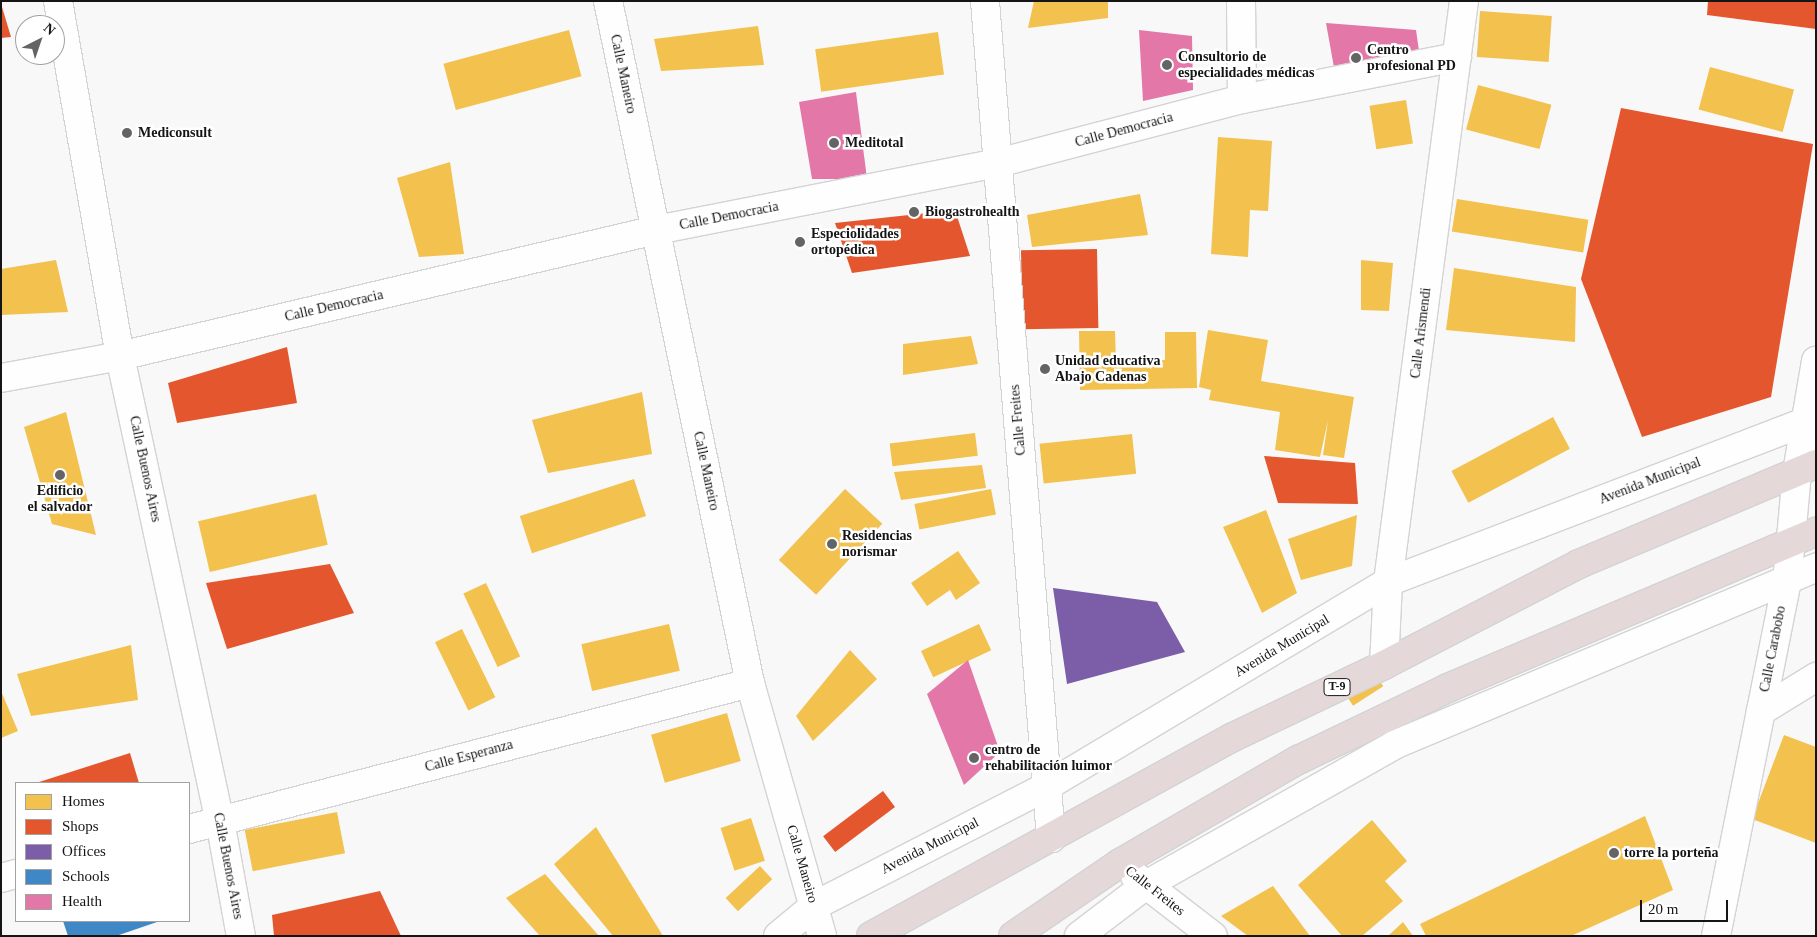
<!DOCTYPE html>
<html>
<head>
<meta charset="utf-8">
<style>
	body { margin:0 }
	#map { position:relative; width:1817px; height:937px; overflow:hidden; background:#f8f8f9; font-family:Georgia,serif }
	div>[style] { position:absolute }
	.homes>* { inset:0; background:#f2c14e; transform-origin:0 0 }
	.shops>* { inset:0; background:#e4572e; transform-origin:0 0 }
	.offices>* { inset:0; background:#7b5ea7 }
	.schools>* { inset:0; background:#3f88c5 }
	.health>* { inset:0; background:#e377a8 }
	.roads { filter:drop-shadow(1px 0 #d3d3d4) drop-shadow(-1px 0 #d3d3d4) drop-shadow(0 1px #d3d3d4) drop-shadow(0 -1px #d3d3d4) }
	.minor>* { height:28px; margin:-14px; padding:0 14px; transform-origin:14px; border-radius:14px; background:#fefefe }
	.highway>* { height:28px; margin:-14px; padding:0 14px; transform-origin:14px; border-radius:14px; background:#e5d8d9 }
	.dots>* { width:14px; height:14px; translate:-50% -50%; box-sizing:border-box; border:2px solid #fff; border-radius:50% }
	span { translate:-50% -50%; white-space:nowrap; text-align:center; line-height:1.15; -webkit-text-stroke:5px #fff; paint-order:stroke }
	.shield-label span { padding:1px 4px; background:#fff; border:1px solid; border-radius:4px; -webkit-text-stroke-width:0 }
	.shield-label { font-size:12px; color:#151516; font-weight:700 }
	.poi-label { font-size:14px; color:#151516; font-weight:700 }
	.left { translate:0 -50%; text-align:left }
	.street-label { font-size:14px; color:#151516 }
	.frame { position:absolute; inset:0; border:2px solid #151516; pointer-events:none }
	.legend { position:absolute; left:15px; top:782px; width:175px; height:140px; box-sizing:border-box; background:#fff; border:1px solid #a1a1a2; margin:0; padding:6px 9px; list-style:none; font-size:15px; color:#151516 }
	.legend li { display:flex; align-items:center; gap:10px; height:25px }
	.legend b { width:25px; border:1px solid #a1a1a2 }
	.north { position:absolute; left:15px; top:15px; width:50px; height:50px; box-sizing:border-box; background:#fff; border:1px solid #a1a1a2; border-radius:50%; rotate:41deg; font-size:14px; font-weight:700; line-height:20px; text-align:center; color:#151516 }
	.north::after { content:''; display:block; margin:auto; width:18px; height:22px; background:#646465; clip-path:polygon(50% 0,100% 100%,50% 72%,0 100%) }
	.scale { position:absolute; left:1640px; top:900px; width:88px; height:22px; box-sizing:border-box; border:2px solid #151516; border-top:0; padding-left:6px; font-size:15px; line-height:18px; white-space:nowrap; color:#151516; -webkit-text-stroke:4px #fff; paint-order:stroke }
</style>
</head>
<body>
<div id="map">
	<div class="homes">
		<div style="clip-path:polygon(1034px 1px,1108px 1px,1108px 18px,1028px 28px)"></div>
		<div style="left:1480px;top:11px;width:72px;height:46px;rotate:4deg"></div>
		<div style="clip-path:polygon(758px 26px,764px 65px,661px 71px,654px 39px)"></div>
		<div style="left:569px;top:30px;width:48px;height:130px;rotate:75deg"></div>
		<div style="left:938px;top:32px;width:43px;height:124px;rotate:82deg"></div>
		<div style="left:1710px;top:67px;width:87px;height:44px;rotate:15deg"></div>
		<div style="left:1478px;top:85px;width:76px;height:46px;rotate:15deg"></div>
		<div style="left:1406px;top:100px;width:44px;height:37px;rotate:81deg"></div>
		<div style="clip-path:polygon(1218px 137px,1272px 141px,1268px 211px,1250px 210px,1248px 257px,1211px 254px)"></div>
		<div style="clip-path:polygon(450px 162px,464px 254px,419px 257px,397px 178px)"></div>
		<div style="clip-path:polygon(1140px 194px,1148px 235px,1032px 247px,1027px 215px)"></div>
		<div style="left:1457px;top:199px;width:133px;height:33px;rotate:9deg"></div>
		<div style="clip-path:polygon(56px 260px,68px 312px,1px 315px,1px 269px)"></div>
		<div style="clip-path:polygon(1361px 260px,1393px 263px,1389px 311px,1361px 310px)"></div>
		<div style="clip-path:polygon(1454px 268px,1576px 287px,1575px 342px,1446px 330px)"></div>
		<div style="clip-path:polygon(1208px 330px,1268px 340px,1261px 381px,1354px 397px,1344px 458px,1323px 455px,1328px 420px,1320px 457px,1275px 450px,1280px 412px,1209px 400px,1211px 390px,1199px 387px)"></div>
		<div style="clip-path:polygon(1079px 331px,1115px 331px,1116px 361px,1165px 360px,1165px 332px,1196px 332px,1197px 388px,1080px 390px)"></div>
		<div style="clip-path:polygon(971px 336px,978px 364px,903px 375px,903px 344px)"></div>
		<div style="clip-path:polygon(642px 392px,652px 454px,548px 473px,532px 420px)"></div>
		<div style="clip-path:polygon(66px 412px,96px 535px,52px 524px,24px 427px)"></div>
		<div style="left:1553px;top:417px;width:36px;height:115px;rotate:62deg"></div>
		<div style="left:975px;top:433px;width:23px;height:86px;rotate:83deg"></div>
		<div style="left:1132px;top:434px;width:40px;height:93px;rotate:84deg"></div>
		<div style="clip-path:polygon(982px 465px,986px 488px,901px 500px,894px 472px)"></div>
		<div style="left:634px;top:479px;width:39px;height:120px;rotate:72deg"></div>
		<div style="left:845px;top:489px;width:51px;height:97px;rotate:43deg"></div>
		<div style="left:991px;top:489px;width:26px;height:78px;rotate:79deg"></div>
		<div style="left:316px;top:494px;width:52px;height:121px;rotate:77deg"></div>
		<div style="clip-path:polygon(1266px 510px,1297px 593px,1262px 613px,1223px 527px)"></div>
		<div style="clip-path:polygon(1357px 515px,1352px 566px,1301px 580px,1288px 539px)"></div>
		<div style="clip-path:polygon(958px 551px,980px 583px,956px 600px,950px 590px,927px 606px,911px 583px)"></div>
		<div style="left:486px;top:583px;width:81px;height:25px;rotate:65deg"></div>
		<div style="left:669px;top:624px;width:48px;height:90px;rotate:77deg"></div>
		<div style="left:979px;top:624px;width:29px;height:64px;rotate:65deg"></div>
		<div style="left:462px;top:629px;width:76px;height:30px;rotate:64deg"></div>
		<div style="clip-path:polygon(131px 645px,138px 700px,31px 716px,17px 674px)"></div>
		<div style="clip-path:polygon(850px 650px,877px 679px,813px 741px,796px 716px)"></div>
		<div style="left:1374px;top:672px;width:17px;height:36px;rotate:57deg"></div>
		<div style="clip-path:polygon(1px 691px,18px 731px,1px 738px)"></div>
		<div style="left:727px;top:713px;width:50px;height:79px;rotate:74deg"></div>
		<div style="clip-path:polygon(1784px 735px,1816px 747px,1816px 843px,1752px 819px)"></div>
		<div style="left:337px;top:812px;width:42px;height:94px;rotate:79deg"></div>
		<div style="clip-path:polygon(1645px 816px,1673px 890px,1571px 936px,1426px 936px,1420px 924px)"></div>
		<div style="left:751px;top:818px;width:45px;height:32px;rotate:72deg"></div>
		<div style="clip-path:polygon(1372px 820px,1407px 861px,1385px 881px,1403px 901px,1362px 936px,1342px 936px,1298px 885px)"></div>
		<div style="clip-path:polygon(596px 827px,663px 936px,613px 936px,554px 864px)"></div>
		<div style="left:760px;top:866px;width:18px;height:47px;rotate:47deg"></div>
		<div style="clip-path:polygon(545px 874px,599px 936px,540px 936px,506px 898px)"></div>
		<div style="clip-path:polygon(1273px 886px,1310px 936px,1248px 936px,1221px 916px)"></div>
		<div style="clip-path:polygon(1403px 922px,1413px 936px,1388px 936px)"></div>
	</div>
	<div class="shops">
		<div style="clip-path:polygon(1708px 1px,1816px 1px,1816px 29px,1707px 15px)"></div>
		<div style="clip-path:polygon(2px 7px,11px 37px,1px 38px)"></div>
		<div style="clip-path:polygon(1621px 108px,1813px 144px,1771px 397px,1642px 437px,1581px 279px)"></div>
		<div style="clip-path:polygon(955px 210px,970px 256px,852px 273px,835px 223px)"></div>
		<div style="left:1097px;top:249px;width:79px;height:76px;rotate:89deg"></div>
		<div style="clip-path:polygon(287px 347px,297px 403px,177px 423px,168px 383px)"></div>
		<div style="clip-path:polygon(1264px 456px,1355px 463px,1358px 504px,1278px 503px)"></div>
		<div style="clip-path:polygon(330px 564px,354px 613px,227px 649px,206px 583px)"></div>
		<div style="clip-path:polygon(130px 753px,139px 783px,36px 783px)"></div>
		<div style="left:883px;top:791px;width:20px;height:75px;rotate:53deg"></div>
		<div style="clip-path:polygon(380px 891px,401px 936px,274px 936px,272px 915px)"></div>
	</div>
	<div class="offices">
		<div style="clip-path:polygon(1053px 588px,1157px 602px,1185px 652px,1067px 684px)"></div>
	</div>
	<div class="schools">
		<div style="clip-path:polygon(63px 921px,160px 921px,116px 936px,68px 936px)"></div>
	</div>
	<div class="health">
		<div style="clip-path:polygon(1326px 23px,1416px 30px,1420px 58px,1335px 73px)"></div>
		<div style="clip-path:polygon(1139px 30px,1192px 36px,1193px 90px,1143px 101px)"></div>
		<div style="clip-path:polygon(856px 92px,867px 179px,812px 179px,799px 102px)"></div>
		<div style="clip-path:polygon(968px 660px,1000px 752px,964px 785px,927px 694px)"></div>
	</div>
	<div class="roads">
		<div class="minor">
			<div style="left:58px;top:1px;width:360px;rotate:80.1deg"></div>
			<div style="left:120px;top:356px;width:476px;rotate:77.9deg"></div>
			<div style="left:220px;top:821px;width:117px;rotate:79.7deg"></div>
			<div style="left:608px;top:1px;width:697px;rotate:78.24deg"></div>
			<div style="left:750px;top:683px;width:263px;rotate:74.1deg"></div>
			<div style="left:985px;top:1px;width:840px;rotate:85.49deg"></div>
			<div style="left:1241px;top:1px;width:98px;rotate:89.4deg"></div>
			<div style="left:1px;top:378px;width:121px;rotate:-10.5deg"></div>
			<div style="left:120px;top:356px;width:551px;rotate:-13.23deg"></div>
			<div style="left:656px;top:230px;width:349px;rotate:-11.1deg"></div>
			<div style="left:998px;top:163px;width:252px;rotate:-14.7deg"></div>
			<div style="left:1242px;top:99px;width:219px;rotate:-11.1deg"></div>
			<div style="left:1384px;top:665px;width:83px;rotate:-87.2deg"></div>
			<div style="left:1388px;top:582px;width:586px;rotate:-82.55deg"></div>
			<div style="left:1761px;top:711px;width:65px;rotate:-31.7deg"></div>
			<div style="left:189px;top:829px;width:580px;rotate:-14.59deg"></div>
			<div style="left:1135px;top:876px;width:98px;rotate:37.6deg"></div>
			<div style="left:1px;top:878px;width:16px;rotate:-15deg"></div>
			<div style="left:778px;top:936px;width:47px;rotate:-39.8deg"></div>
			<div style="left:814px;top:906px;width:262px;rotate:-27.2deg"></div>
			<div style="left:1047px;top:786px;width:397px;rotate:-30.9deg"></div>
			<div style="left:1388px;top:582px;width:458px;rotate:-21deg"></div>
			<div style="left:1079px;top:936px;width:84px;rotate:-37.3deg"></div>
			<div style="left:1146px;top:885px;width:285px;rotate:-29.4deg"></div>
			<div style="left:1394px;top:745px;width:458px;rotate:-22.8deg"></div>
			<div style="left:1716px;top:936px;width:361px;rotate:-78.7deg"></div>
			<div style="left:1787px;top:582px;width:110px;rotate:-84.8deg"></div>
			<div style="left:1797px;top:472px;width:113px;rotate:-80.3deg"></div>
		</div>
		<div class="highway">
			<div style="left:871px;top:936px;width:413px;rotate:-28.8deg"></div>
			<div style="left:1233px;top:737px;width:167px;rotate:-25.5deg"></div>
			<div style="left:1384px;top:665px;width:220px;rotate:-27.4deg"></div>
			<div style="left:1579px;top:564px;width:257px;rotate:-22.9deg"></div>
			<div style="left:1013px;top:936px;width:130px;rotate:-34.3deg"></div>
			<div style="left:1120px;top:863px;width:206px;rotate:-30.1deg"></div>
			<div style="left:1298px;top:760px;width:166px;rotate:-25.6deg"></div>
			<div style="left:1448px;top:688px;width:400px;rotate:-23deg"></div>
		</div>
	</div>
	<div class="dots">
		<div style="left:1356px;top:58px;background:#646465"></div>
		<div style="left:1167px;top:65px;background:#646465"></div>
		<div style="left:127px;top:133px;background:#646465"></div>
		<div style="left:834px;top:143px;background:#646465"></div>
		<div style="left:914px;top:212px;background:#646465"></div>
		<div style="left:800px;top:242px;background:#646465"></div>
		<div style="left:1045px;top:369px;background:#646465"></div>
		<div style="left:60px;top:475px;background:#646465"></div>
		<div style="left:832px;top:544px;background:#646465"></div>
		<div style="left:974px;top:758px;background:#646465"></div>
		<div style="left:1614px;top:853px;background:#646465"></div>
	</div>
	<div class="shield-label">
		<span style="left:1337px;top:687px">T-9</span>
	</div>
	<div class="poi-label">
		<span class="left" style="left:1367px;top:58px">Centro<br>profesional PD</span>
		<span class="left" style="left:1178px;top:65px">Consultorio de<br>especialidades médicas</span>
		<span class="left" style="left:138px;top:133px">Mediconsult</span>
		<span class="left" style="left:845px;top:143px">Meditotal</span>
		<span class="left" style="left:925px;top:212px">Biogastrohealth</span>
		<span class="left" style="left:811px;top:242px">Especiolidades<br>ortopédica</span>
		<span class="left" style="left:1055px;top:369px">Unidad educativa<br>Abajo Cadenas</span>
		<span style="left:60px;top:499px">Edificio<br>el salvador</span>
		<span class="left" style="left:842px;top:544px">Residencias<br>norismar</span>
		<span class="left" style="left:985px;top:758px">centro de<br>rehabilitación luimor</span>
		<span class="left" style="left:1624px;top:853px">torre la porteña</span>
	</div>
	<div class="street-label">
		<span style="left:623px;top:74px;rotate:78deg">Calle Maneiro</span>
		<span style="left:1124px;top:130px;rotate:-15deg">Calle Democracia</span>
		<span style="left:729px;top:216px;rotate:-11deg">Calle Democracia</span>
		<span style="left:334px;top:306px;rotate:-13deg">Calle Democracia</span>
		<span style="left:1421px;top:333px;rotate:-83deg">Calle Arismendi</span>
		<span style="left:1018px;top:420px;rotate:-95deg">Calle Freites</span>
		<span style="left:145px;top:469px;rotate:78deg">Calle Buenos Aires</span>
		<span style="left:706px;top:471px;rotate:78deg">Calle Maneiro</span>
		<span style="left:1650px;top:481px;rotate:-21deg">Avenida Municipal</span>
		<span style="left:1282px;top:646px;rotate:-31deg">Avenida Municipal</span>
		<span style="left:1773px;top:649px;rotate:-79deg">Calle Carabobo</span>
		<span style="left:469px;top:756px;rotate:-15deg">Calle Esperanza</span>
		<span style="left:930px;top:846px;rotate:-27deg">Avenida Municipal</span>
		<span style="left:802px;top:864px;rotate:74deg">Calle Maneiro</span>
		<span style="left:228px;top:866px;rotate:79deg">Calle Buenos Aires</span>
		<span style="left:1155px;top:891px;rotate:38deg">Calle Freites</span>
	</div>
	<div class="frame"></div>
	<ul class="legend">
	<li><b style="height:14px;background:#f2c14e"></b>Homes</li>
	<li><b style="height:14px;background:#e4572e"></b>Shops</li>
	<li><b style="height:14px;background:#7b5ea7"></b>Offices</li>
	<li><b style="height:14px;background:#3f88c5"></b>Schools</li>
	<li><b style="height:14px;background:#e377a8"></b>Health</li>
	</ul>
	<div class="north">N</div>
	<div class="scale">20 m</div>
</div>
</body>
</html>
